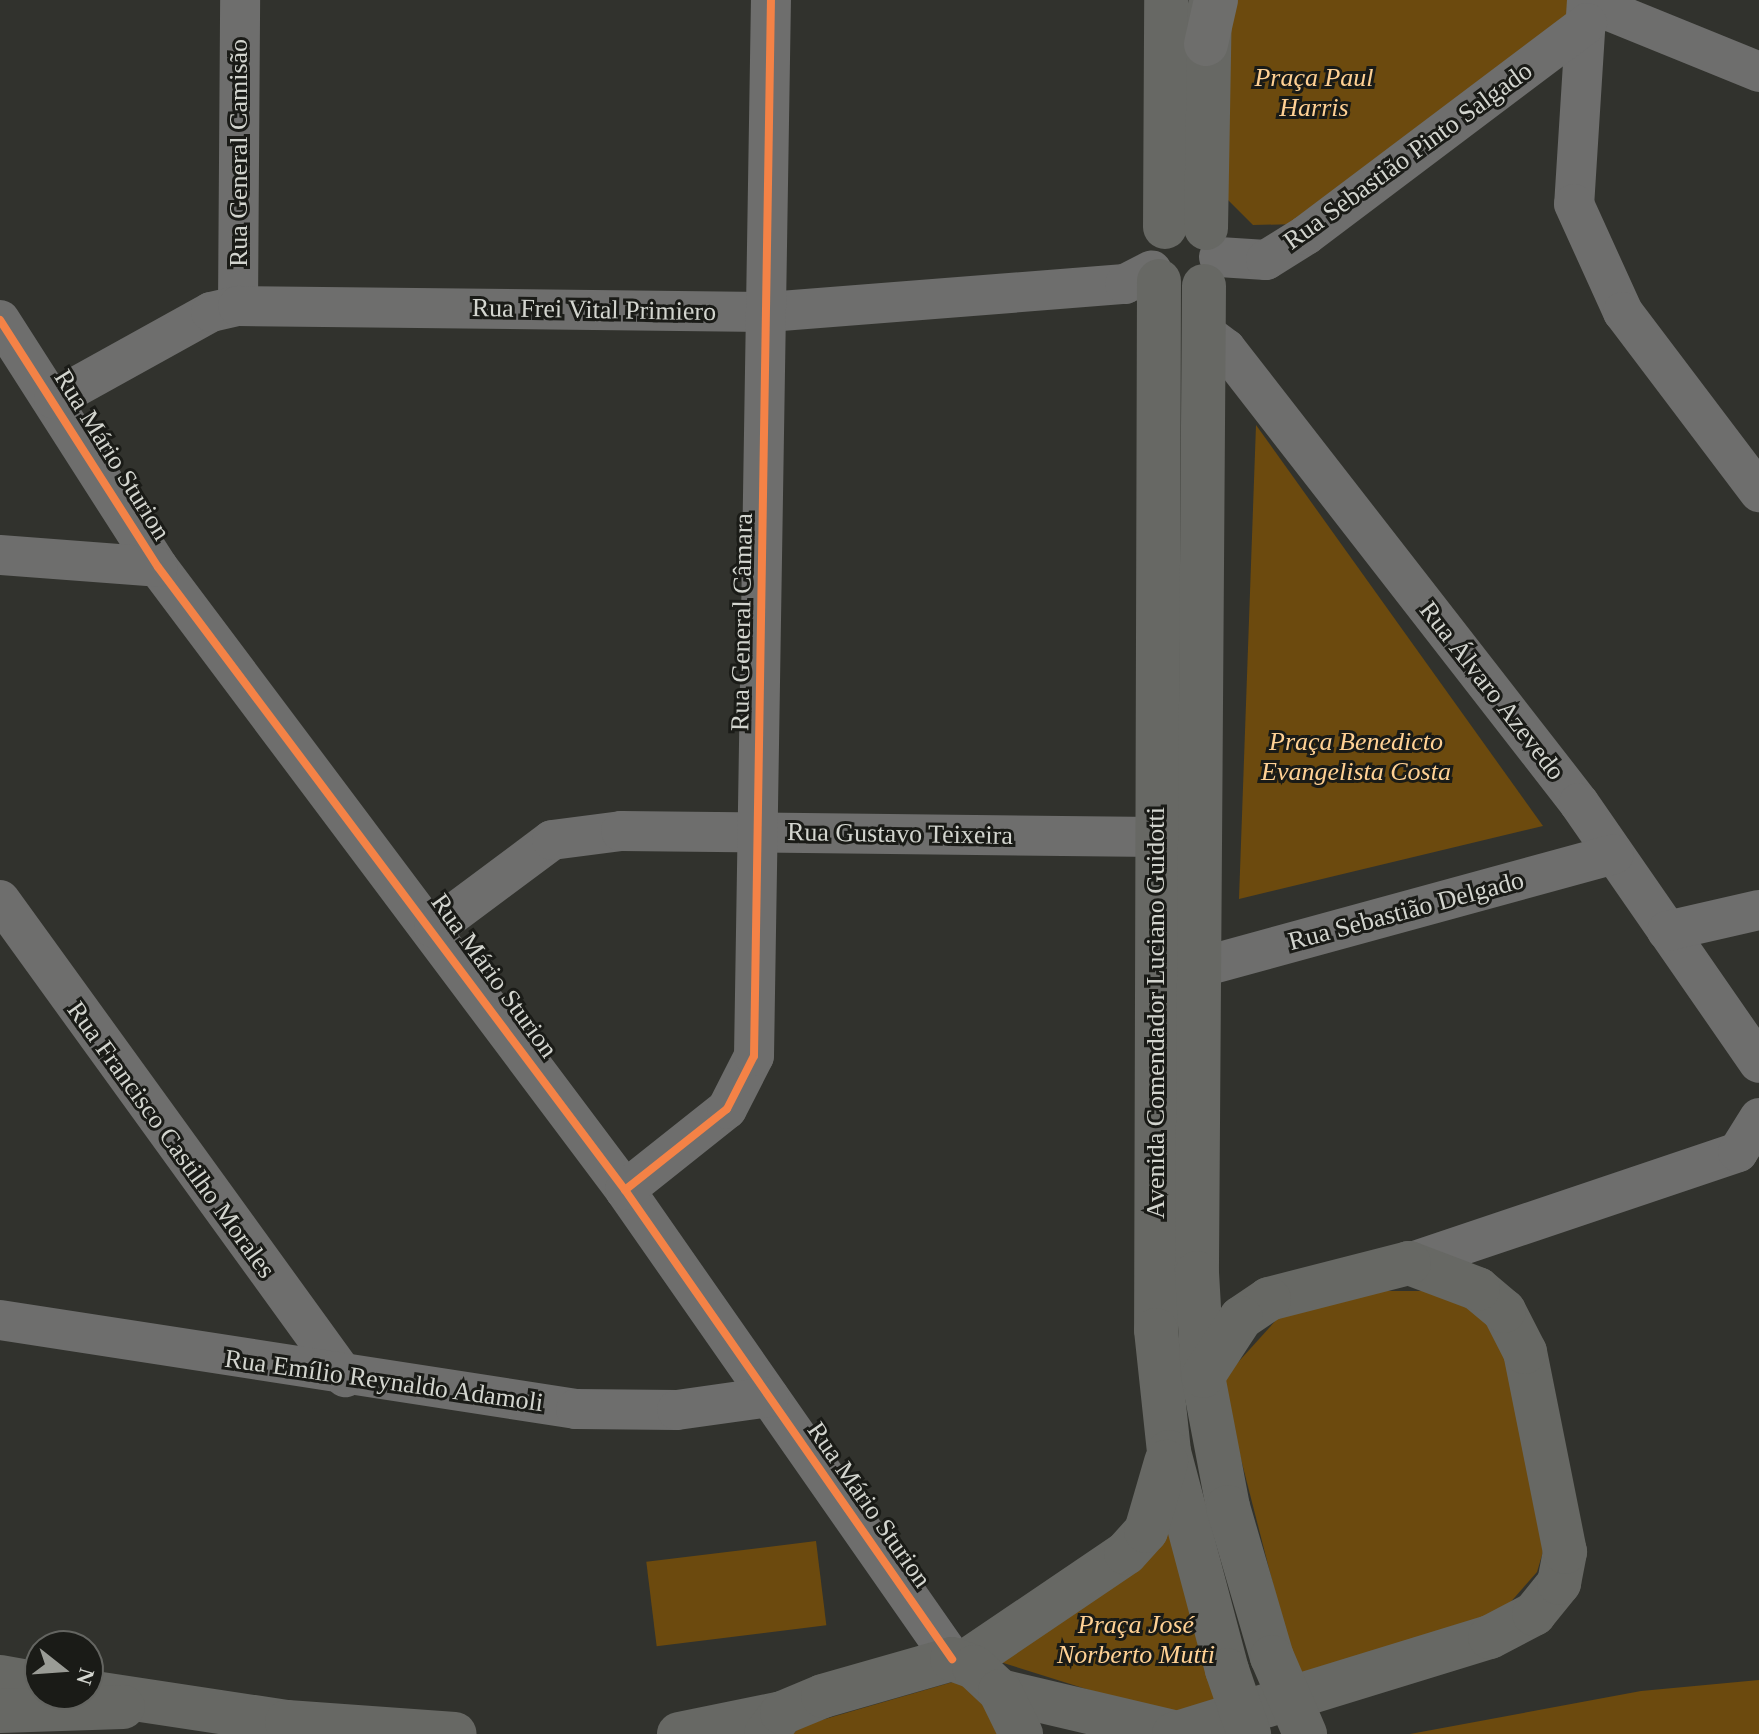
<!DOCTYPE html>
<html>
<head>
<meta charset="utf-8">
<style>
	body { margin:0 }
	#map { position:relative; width:1759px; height:1734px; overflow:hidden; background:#31322d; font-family:"Times New Roman",serif }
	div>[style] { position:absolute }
	.green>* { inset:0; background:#6c4a0e; transform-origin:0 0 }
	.street>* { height:40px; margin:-20px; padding:0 20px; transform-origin:20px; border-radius:20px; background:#6e6e6d }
	.secondary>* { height:44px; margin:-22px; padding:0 22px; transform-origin:22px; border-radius:22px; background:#676864 }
	.primary>* { height:44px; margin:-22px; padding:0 22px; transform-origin:22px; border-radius:22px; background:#6e6e6c }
	.secondary-bridge>* { height:44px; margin:-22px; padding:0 22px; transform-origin:22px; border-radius:22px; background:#676864 }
	.cycleway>* { height:8px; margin:-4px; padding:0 4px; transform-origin:4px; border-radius:4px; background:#f48246 }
	span { translate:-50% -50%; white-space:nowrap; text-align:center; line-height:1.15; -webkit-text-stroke:6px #1a1b17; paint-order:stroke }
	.park-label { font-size:26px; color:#ffd194; font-style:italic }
	.street-label { font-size:26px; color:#d3d5cf }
	.north { position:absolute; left:24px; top:1630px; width:80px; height:80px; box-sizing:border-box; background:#1a1b17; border:2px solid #646561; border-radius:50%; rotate:107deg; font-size:22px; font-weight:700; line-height:32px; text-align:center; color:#d3d5cf }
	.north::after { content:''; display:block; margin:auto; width:28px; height:36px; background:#9a9c96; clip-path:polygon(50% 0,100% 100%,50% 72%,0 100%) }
</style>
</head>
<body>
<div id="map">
	<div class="green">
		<div style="clip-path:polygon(1230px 0,1571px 0,1571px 11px,1299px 224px,1253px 225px,1218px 190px)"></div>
		<div style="clip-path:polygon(1256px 425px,1543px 826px,1239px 899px)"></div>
		<div style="clip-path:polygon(1383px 1291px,1439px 1291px,1484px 1316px,1502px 1339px,1548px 1535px,1537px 1572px,1501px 1613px,1297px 1678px,1221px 1381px,1278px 1318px)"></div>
		<div style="clip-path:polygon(1169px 1515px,1221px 1704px,1169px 1715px,997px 1661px)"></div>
		<div style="left:816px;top:1541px;width:85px;height:171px;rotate:83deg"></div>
		<div style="clip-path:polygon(963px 1679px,1006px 1734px,793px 1734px,801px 1726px)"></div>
		<div style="clip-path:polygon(1759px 1680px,1759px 1734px,1410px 1734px,1641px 1691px)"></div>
	</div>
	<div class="street">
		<div style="left:1587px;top:0;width:204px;rotate:93.6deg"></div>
		<div style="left:1574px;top:204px;width:119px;rotate:65.6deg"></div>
		<div style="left:1623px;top:312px;width:226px;rotate:52.9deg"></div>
		<div style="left:1587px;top:2px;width:186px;rotate:22.1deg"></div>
		<div style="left:1219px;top:257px;width:47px;rotate:3.7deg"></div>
		<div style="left:1266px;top:260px;width:47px;rotate:-32deg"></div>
		<div style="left:1306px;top:235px;width:352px;rotate:-37deg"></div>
		<div style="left:238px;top:306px;width:306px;rotate:-89.6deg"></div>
		<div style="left:0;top:320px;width:293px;rotate:57.4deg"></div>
		<div style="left:158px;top:567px;width:779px;rotate:53.14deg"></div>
		<div style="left:625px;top:1190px;width:572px;rotate:55.11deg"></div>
		<div style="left:1206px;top:334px;width:25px;rotate:37deg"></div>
		<div style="left:1226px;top:349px;width:575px;rotate:52.13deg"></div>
		<div style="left:1579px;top:803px;width:316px;rotate:55.3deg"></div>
		<div style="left:54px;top:399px;width:179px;rotate:-29deg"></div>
		<div style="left:211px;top:312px;width:28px;rotate:-13deg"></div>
		<div style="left:238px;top:306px;width:530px;rotate:0.65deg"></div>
		<div style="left:768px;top:312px;width:358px;rotate:-4.5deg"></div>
		<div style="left:1125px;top:284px;width:30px;rotate:-27deg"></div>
		<div style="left:0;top:555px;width:158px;rotate:4.3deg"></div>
		<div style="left:0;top:900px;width:589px;rotate:54.12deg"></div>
		<div style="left:434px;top:928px;width:147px;rotate:-36.7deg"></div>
		<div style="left:552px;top:840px;width:70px;rotate:-7.4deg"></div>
		<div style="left:621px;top:831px;width:535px;rotate:0.64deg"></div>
		<div style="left:1667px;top:931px;width:94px;rotate:-12.9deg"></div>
		<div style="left:1198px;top:968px;width:431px;rotate:-15.3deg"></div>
		<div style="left:625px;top:1190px;width:130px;rotate:-38.5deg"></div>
		<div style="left:727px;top:1109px;width:59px;rotate:-63deg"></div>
		<div style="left:754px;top:1056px;width:1056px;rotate:-89.08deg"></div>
		<div style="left:1409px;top:1263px;width:347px;rotate:-18.6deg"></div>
		<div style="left:1738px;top:1152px;width:40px;rotate:-58deg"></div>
		<div style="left:0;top:1320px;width:583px;rotate:8.78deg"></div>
		<div style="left:576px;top:1409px;width:101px;rotate:0.6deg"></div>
		<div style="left:677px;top:1410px;width:93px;rotate:-8deg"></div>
	</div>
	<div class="secondary">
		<div style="left:1165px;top:227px;width:227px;rotate:-89.7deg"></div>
		<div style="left:1206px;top:228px;width:222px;rotate:-89deg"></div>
		<div style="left:1159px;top:281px;width:1049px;rotate:90.16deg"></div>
		<div style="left:1156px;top:1330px;width:123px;rotate:83.9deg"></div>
		<div style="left:1169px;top:1452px;width:226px;rotate:75.1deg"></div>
		<div style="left:1204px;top:286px;width:987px;rotate:90.41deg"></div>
		<div style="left:1197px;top:1273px;width:103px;rotate:86.7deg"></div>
		<div style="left:1203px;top:1376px;width:133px;rotate:79.2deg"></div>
		<div style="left:1228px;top:1507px;width:156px;rotate:73.7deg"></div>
		<div style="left:965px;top:1662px;width:194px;rotate:-34.1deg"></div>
		<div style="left:1126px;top:1553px;width:30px;rotate:-48deg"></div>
		<div style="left:1146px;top:1531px;width:72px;rotate:-73.8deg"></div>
		<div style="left:0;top:1677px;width:41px;rotate:9.9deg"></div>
		<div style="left:1000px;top:1691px;width:182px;rotate:13.3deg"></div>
		<div style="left:88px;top:1692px;width:201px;rotate:8.6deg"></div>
		<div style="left:287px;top:1722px;width:168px;rotate:4.1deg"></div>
		<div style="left:0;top:1711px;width:123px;rotate:-1.9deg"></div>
		<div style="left:679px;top:1734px;width:105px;rotate:-11.5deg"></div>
		<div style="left:766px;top:1734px;width:26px;rotate:-53deg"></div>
		<div style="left:782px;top:1713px;width:44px;rotate:-22.5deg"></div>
		<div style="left:823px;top:1696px;width:134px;rotate:-16deg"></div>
		<div style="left:952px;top:1659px;width:23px;rotate:20deg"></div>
		<div style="left:974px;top:1667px;width:35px;rotate:43deg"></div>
		<div style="left:1000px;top:1691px;width:48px;rotate:64deg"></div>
		<div style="left:1174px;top:1734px;width:331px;rotate:-17.1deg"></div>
		<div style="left:1490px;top:1637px;width:50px;rotate:-27.6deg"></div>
		<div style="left:1534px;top:1614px;width:40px;rotate:-51deg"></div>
		<div style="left:1559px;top:1583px;width:32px;rotate:-79deg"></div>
		<div style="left:1565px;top:1552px;width:204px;rotate:-101.3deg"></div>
		<div style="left:1525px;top:1352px;width:46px;rotate:-117.1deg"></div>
		<div style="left:1504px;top:1311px;width:34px;rotate:-140deg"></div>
		<div style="left:1478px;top:1289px;width:74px;rotate:-159.4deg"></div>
		<div style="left:1409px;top:1263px;width:145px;rotate:165.6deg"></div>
		<div style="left:1269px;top:1299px;width:34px;rotate:146deg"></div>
		<div style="left:1241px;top:1318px;width:69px;rotate:123.2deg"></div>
	</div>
	<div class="primary">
		<div style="left:1206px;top:44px;width:45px;rotate:-77.2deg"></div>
	</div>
	<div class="secondary-bridge">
		<div style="left:1272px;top:1657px;width:84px;rotate:66.8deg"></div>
		<div style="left:1227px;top:1670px;width:68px;rotate:71deg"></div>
	</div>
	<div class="cycleway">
		<div style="left:0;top:320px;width:293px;rotate:57.4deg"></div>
		<div style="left:158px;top:567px;width:779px;rotate:53.14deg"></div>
		<div style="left:625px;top:1190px;width:572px;rotate:55.11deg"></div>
		<div style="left:625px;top:1190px;width:130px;rotate:-38.5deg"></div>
		<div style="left:727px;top:1109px;width:59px;rotate:-63deg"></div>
		<div style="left:754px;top:1056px;width:1056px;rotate:-89.08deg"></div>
	</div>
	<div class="park-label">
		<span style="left:1314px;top:93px">Praça Paul<br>Harris</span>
		<span style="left:1356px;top:757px">Praça Benedicto<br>Evangelista Costa</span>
		<span style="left:1136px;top:1640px">Praça José<br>Norberto Mutti</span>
	</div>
	<div class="street-label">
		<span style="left:239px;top:153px;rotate:-90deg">Rua General Camisão</span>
		<span style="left:1408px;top:156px;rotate:-36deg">Rua Sebastião Pinto Salgado</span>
		<span style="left:594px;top:310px;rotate:1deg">Rua Frei Vital Primiero</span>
		<span style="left:112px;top:455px;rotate:58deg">Rua Mário Sturion</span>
		<span style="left:742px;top:622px;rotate:-89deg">Rua General Câmara</span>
		<span style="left:1492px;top:691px;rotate:52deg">Rua Álvaro Azevedo</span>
		<span style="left:900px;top:834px;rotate:1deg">Rua Gustavo Teixeira</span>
		<span style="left:1406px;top:911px;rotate:-15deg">Rua Sebastião Delgado</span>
		<span style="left:494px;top:976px;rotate:54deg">Rua Mário Sturion</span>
		<span style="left:1156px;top:1013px;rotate:-90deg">Avenida Comendador Luciano Guidotti</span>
		<span style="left:171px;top:1140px;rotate:54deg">Rua Francisco Castilho Morales</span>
		<span style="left:384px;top:1381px;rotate:8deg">Rua Emílio Reynaldo Adamoli</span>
		<span style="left:869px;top:1505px;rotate:55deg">Rua Mário Sturion</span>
	</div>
	<div class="north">N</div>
</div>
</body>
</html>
